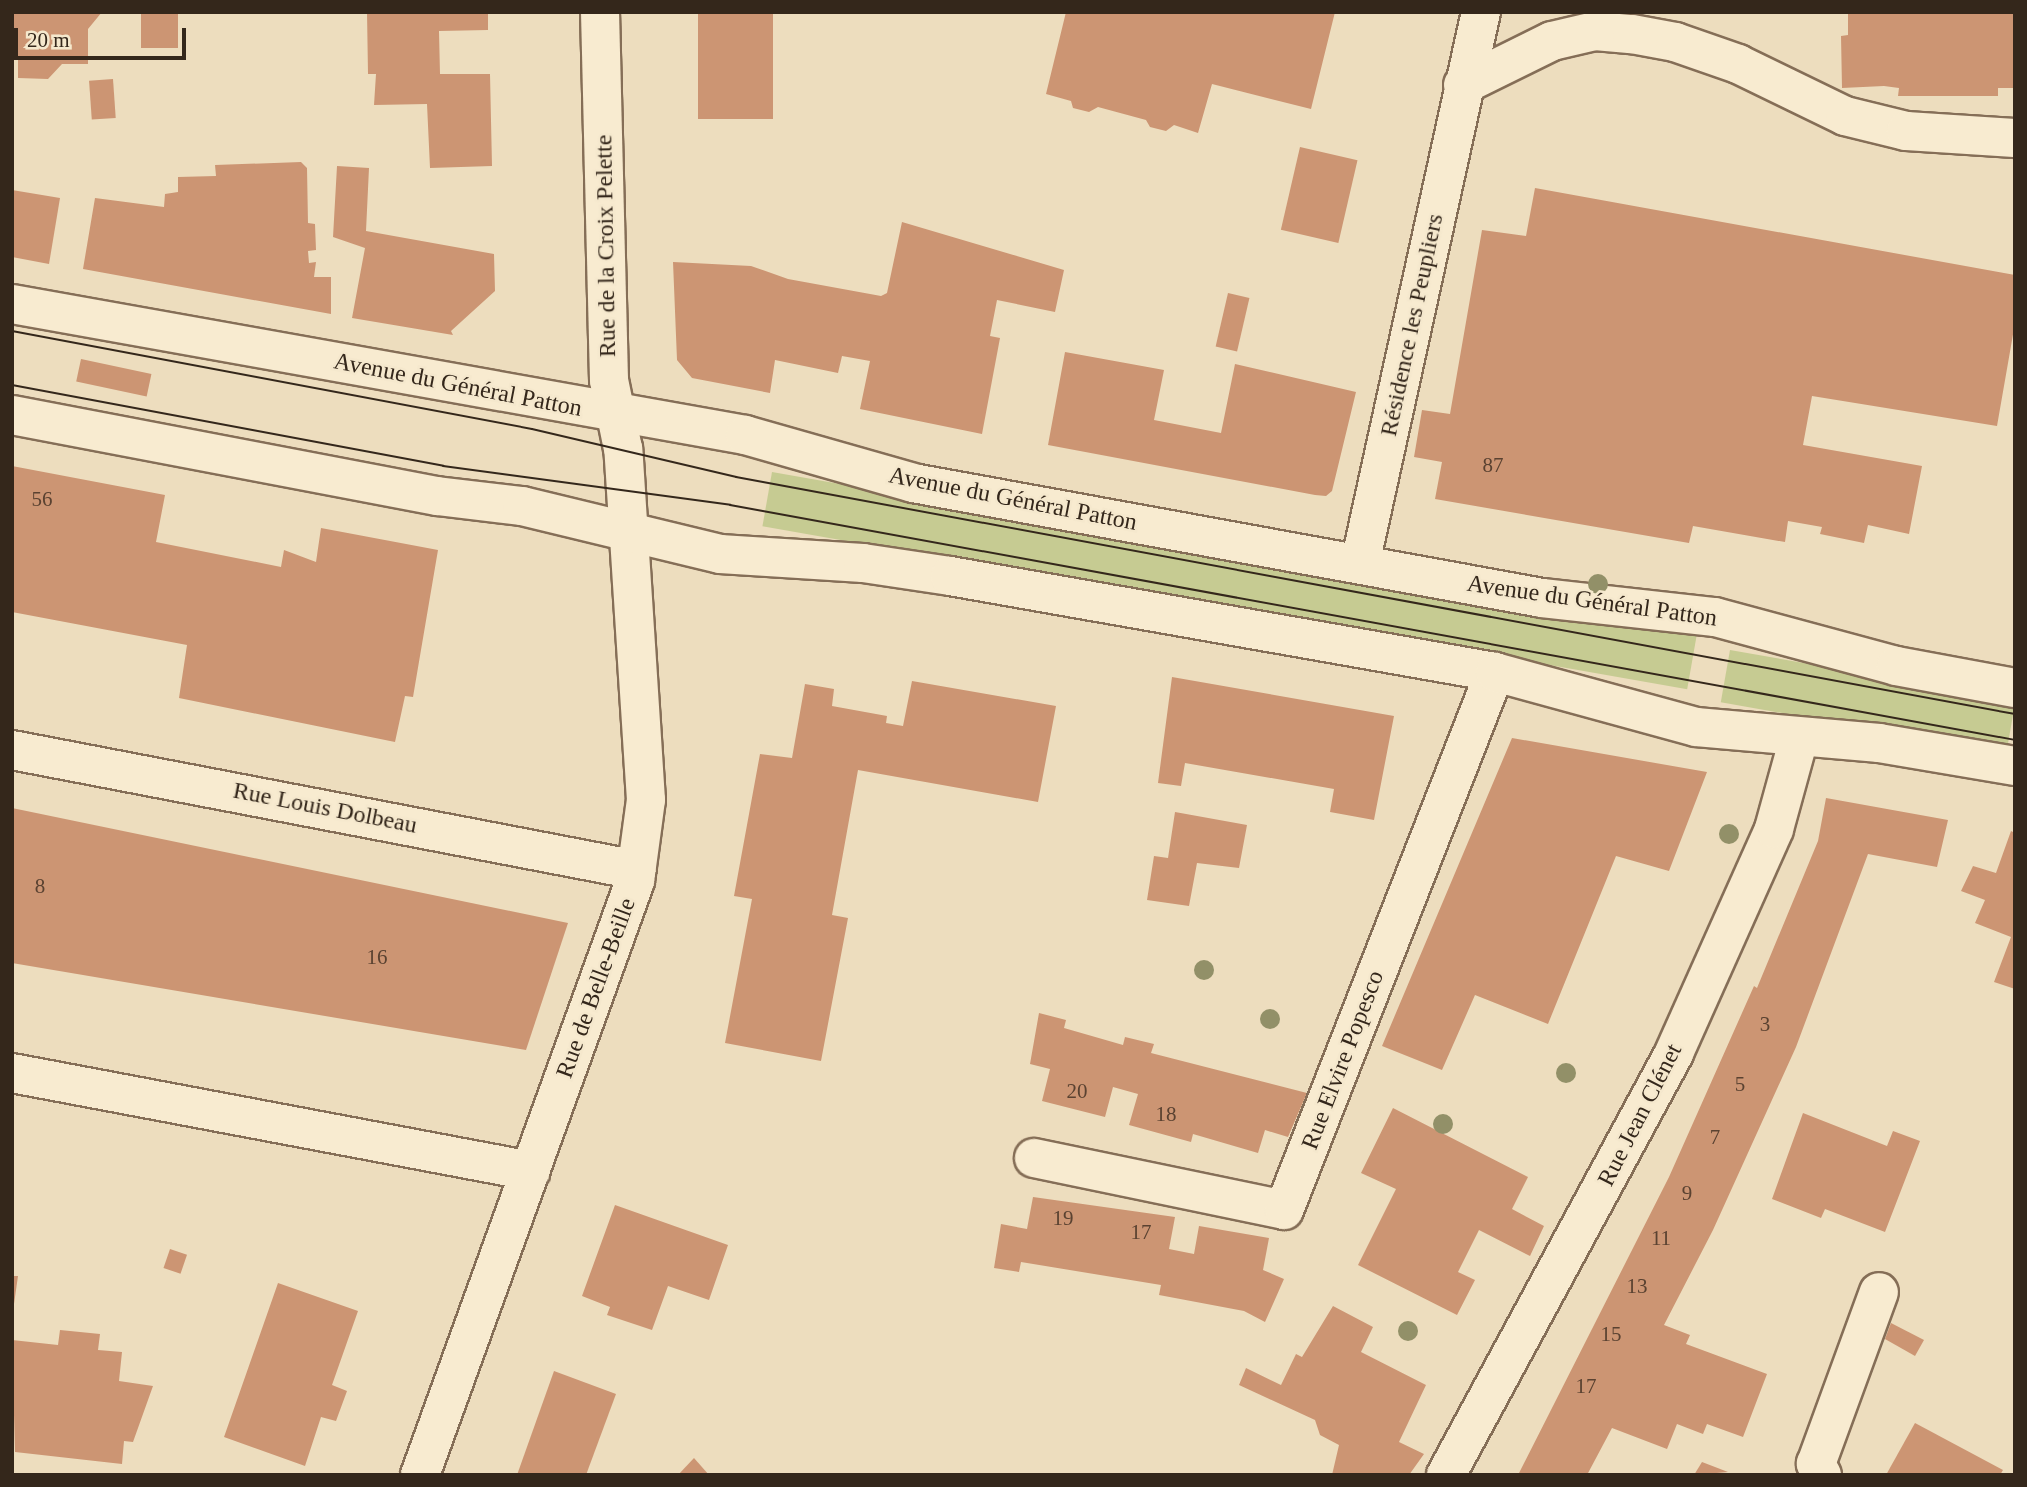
<!DOCTYPE html>
<html>
<head>
<meta charset="utf-8">
<style>
	body { margin:0 }
	#map { position:relative; width:2027px; height:1487px; overflow:hidden; background:#edddbe; font-family:Georgia,serif }
	div>[style] { position:absolute }
	.green>* { inset:0; background:#c6cb92; transform-origin:0 0 }
	.building>* { inset:0; background:#cc9573; transform-origin:0 0 }
	.roads { filter:drop-shadow(2px 0 #856e57) drop-shadow(-2px 0 #856e57) drop-shadow(0 2px #856e57) drop-shadow(0 -2px #856e57) }
	.street>* { height:38px; margin:-19px; padding:0 19px; transform-origin:19px; border-radius:19px; background:#f8ebd0 }
	.secondary>* { height:38px; margin:-19px; padding:0 19px; transform-origin:19px; border-radius:19px; background:#f8ebd0 }
	.tram>* { height:2px; margin:-1px; padding:0 1px; transform-origin:1px; border-radius:1px; background:#34271b }
	.trees>* { width:20px; height:20px; margin:-10px; border-radius:50%; background:#929068 }
	span { translate:-50% -50%; white-space:nowrap; text-align:center; line-height:1.15; -webkit-text-stroke:5px #f5e8cd; paint-order:stroke }
	.number-label { font-size:21px; color:#5a4231 }
	.number-label span { -webkit-text-stroke-width:0 }
	.street-label { font-size:24px; color:#34271b }
	.frame { position:absolute; inset:0; border:14px solid #34271b; pointer-events:none }
	.scale { position:absolute; left:14px; top:28px; width:172px; height:32px; box-sizing:border-box; border:4px solid #34271b; border-top:0; padding-left:9px; font-size:21px; line-height:24px; white-space:nowrap; color:#34271b; -webkit-text-stroke:5px #f5e8cd; paint-order:stroke }
</style>
</head>
<body>
<div id="map">
	<div class="green">
		<div style="left:772px;top:472px;width:939px;height:55px;rotate:10deg"></div>
		<div style="left:1730px;top:650px;width:290px;height:53px;rotate:10deg"></div>
	</div>
	<div class="building">
		<div style="clip-path:polygon(12px 12px,102px 12px,88px 29px,88px 64px,62px 64px,48px 79px,18px 78px,18px 55px,12px 55px)"></div>
		<div style="left:141px;top:12px;width:37px;height:36px"></div>
		<div style="clip-path:polygon(367px 12px,488px 12px,488px 30px,439px 31px,440px 74px,490px 74px,492px 166px,430px 168px,427px 104px,374px 105px,376px 74px,368px 74px)"></div>
		<div style="left:698px;top:12px;width:75px;height:107px"></div>
		<div style="clip-path:polygon(1066px 12px,1335px 12px,1311px 109px,1212px 84px,1198px 133px,1174px 125px,1166px 131px,1150px 127px,1146px 120px,1098px 107px,1089px 112px,1073px 108px,1071px 101px,1046px 94px)"></div>
		<div style="clip-path:polygon(1848px 12px,2015px 12px,2015px 88px,1998px 88px,1998px 96px,1898px 96px,1899px 88px,1884px 86px,1842px 88px,1841px 36px,1848px 35px)"></div>
		<div style="left:113px;top:79px;width:39px;height:24px;rotate:86deg"></div>
		<div style="left:1300px;top:147px;width:59px;height:85px;rotate:13deg"></div>
		<div style="clip-path:polygon(301px 162px,307px 168px,308px 223px,315px 224px,316px 250px,308px 251px,309px 263px,316px 262px,314px 277px,331px 277px,331px 314px,83px 269px,95px 198px,164px 207px,165px 194px,178px 192px,178px 177px,216px 176px,215px 165px)"></div>
		<div style="clip-path:polygon(337px 166px,369px 168px,366px 231px,494px 254px,495px 291px,451px 331px,453px 335px,352px 318px,365px 248px,333px 237px)"></div>
		<div style="clip-path:polygon(1535px 188px,2015px 275px,2015px 323px,1997px 426px,1812px 396px,1803px 445px,1922px 466px,1909px 534px,1868px 525px,1864px 543px,1820px 534px,1822px 527px,1788px 521px,1785px 542px,1693px 526px,1689px 543px,1435px 499px,1442px 462px,1414px 457px,1422px 410px,1450px 414px,1482px 230px,1526px 236px)"></div>
		<div style="clip-path:polygon(12px 190px,60px 198px,49px 264px,12px 257px)"></div>
		<div style="clip-path:polygon(902px 222px,1064px 270px,1055px 312px,997px 300px,990px 336px,1000px 338px,982px 434px,860px 409px,870px 361px,842px 356px,838px 373px,775px 360px,770px 393px,692px 378px,677px 360px,673px 262px,751px 266px,788px 279px,881px 296px,887px 293px)"></div>
		<div style="left:1228px;top:293px;width:22px;height:55px;rotate:13deg"></div>
		<div style="clip-path:polygon(1065px 352px,1164px 370px,1154px 420px,1221px 433px,1235px 364px,1356px 392px,1332px 491px,1326px 496px,1315px 495px,1048px 445px)"></div>
		<div style="left:81px;top:359px;width:72px;height:23px;rotate:12deg"></div>
		<div style="clip-path:polygon(12px 466px,165px 495px,156px 542px,281px 567px,284px 550px,316px 562px,321px 528px,438px 550px,413px 697px,405px 696px,395px 742px,179px 698px,187px 645px,12px 612px)"></div>
		<div style="clip-path:polygon(1172px 677px,1394px 716px,1374px 820px,1330px 812px,1334px 789px,1185px 763px,1181px 786px,1158px 783px)"></div>
		<div style="clip-path:polygon(912px 681px,1056px 706px,1038px 802px,858px 770px,832px 915px,848px 918px,821px 1061px,725px 1043px,752px 899px,734px 896px,760px 754px,792px 758px,805px 684px,834px 689px,832px 706px,887px 716px,886px 723px,903px 726px)"></div>
		<div style="clip-path:polygon(1512px 738px,1707px 772px,1669px 871px,1616px 856px,1548px 1024px,1475px 995px,1442px 1070px,1382px 1046px)"></div>
		<div style="clip-path:polygon(1826px 798px,1948px 820px,1937px 867px,1868px 854px,1796px 1047px,1713px 1230px,1664px 1325px,1690px 1335px,1686px 1344px,1767px 1374px,1743px 1437px,1707px 1424px,1703px 1434px,1677px 1424px,1667px 1449px,1612px 1428px,1587px 1475px,1518px 1475px,1669px 1177px,1754px 986px,1757px 988px,1818px 841px)"></div>
		<div style="clip-path:polygon(12px 808px,568px 923px,526px 1050px,12px 963px)"></div>
		<div style="clip-path:polygon(1175px 812px,1247px 825px,1239px 868px,1197px 863px,1189px 906px,1147px 900px,1154px 856px,1168px 858px)"></div>
		<div style="clip-path:polygon(2011px 831px,2015px 833px,2015px 989px,1994px 982px,2011px 937px,1975px 923px,1985px 900px,1961px 891px,1973px 866px,1996px 873px)"></div>
		<div style="clip-path:polygon(1039px 1013px,1066px 1020px,1064px 1028px,1123px 1045px,1125px 1037px,1154px 1044px,1151px 1053px,1307px 1093px,1288px 1137px,1265px 1130px,1258px 1153px,1193px 1134px,1191px 1142px,1129px 1125px,1138px 1094px,1113px 1087px,1105px 1117px,1042px 1101px,1050px 1069px,1030px 1064px)"></div>
		<div style="clip-path:polygon(1393px 1108px,1528px 1177px,1512px 1209px,1544px 1226px,1530px 1256px,1479px 1230px,1458px 1272px,1475px 1280px,1457px 1315px,1358px 1265px,1396px 1189px,1361px 1173px)"></div>
		<div style="clip-path:polygon(1803px 1113px,1887px 1146px,1893px 1131px,1920px 1141px,1885px 1232px,1825px 1209px,1821px 1218px,1772px 1199px)"></div>
		<div style="clip-path:polygon(1033px 1197px,1175px 1217px,1169px 1249px,1194px 1254px,1199px 1226px,1269px 1238px,1263px 1270px,1284px 1279px,1265px 1322px,1244px 1311px,1159px 1295px,1161px 1285px,1021px 1262px,1019px 1272px,994px 1268px,1001px 1224px,1027px 1229px)"></div>
		<div style="clip-path:polygon(615px 1205px,728px 1245px,709px 1300px,668px 1286px,652px 1330px,607px 1315px,610px 1307px,582px 1296px)"></div>
		<div style="left:170px;top:1249px;width:18px;height:20px;rotate:19deg"></div>
		<div style="clip-path:polygon(12px 1276px,18px 1276px,14px 1304px,12px 1304px)"></div>
		<div style="clip-path:polygon(278px 1283px,358px 1311px,332px 1385px,347px 1391px,336px 1421px,321px 1417px,305px 1466px,224px 1437px)"></div>
		<div style="clip-path:polygon(1333px 1306px,1373px 1327px,1361px 1352px,1426px 1385px,1399px 1442px,1424px 1454px,1409px 1475px,1332px 1475px,1339px 1445px,1320px 1435px,1315px 1420px,1239px 1385px,1246px 1368px,1281px 1385px,1296px 1354px,1302px 1357px)"></div>
		<div style="clip-path:polygon(1891px 1323px,1924px 1340px,1915px 1356px,1885px 1339px)"></div>
		<div style="clip-path:polygon(60px 1330px,100px 1334px,98px 1350px,122px 1352px,119px 1381px,153px 1386px,133px 1442px,124px 1441px,122px 1464px,15px 1452px,12px 1340px,58px 1345px)"></div>
		<div style="clip-path:polygon(554px 1371px,616px 1394px,586px 1475px,517px 1475px)"></div>
		<div style="clip-path:polygon(1915px 1423px,2003px 1470px,2000px 1475px,1886px 1475px)"></div>
		<div style="clip-path:polygon(694px 1458px,709px 1475px,678px 1475px)"></div>
		<div style="clip-path:polygon(1702px 1462px,1728px 1472px,1694px 1475px)"></div>
	</div>
	<div class="roads">
		<div class="street">
			<div style="left:1463px;top:85px;width:99px;rotate:-26.3deg"></div>
			<div style="left:1552px;top:41px;width:44px;rotate:-13.1deg"></div>
			<div style="left:1595px;top:31px;width:37px;rotate:5deg"></div>
			<div style="left:1632px;top:34px;width:44px;rotate:10.5deg"></div>
			<div style="left:1675px;top:42px;width:67px;rotate:19.2deg"></div>
			<div style="left:1738px;top:64px;width:119px;rotate:25.9deg"></div>
			<div style="left:1845px;top:116px;width:63px;rotate:13.8deg"></div>
			<div style="left:1906px;top:131px;width:109px;rotate:3.7deg"></div>
			<div style="left:1360px;top:564px;width:565px;rotate:-77.64deg"></div>
			<div style="left:12px;top:750px;width:636px;rotate:10.87deg"></div>
			<div style="left:12px;top:1073px;width:528px;rotate:10.69deg"></div>
			<div style="left:1034px;top:1158px;width:255px;rotate:11.7deg"></div>
			<div style="left:1284px;top:1210px;width:578px;rotate:-68.59deg"></div>
			<div style="left:420px;top:1475px;width:632px;rotate:-70.1deg"></div>
			<div style="left:635px;top:881px;width:82px;rotate:-82.3deg"></div>
			<div style="left:646px;top:800px;width:352px;rotate:-93.7deg"></div>
			<div style="left:623px;top:449px;width:70px;rotate:-101.5deg"></div>
			<div style="left:609px;top:380px;width:368px;rotate:-91.4deg"></div>
			<div style="left:1446px;top:1475px;width:480px;rotate:-61.6deg"></div>
			<div style="left:1674px;top:1053px;width:245px;rotate:-65.9deg"></div>
			<div style="left:1774px;top:829px;width:94px;rotate:-74.6deg"></div>
			<div style="left:1822px;top:1475px;width:13px;rotate:-119deg"></div>
			<div style="left:1816px;top:1464px;width:183px;rotate:-69.9deg"></div>
		</div>
		<div class="secondary">
			<div style="left:12px;top:304px;width:745px;rotate:10.13deg"></div>
			<div style="left:745px;top:435px;width:175px;rotate:15.9deg"></div>
			<div style="left:913px;top:483px;width:639px;rotate:10.36deg"></div>
			<div style="left:1542px;top:598px;width:174px;rotate:6.3deg"></div>
			<div style="left:1715px;top:617px;width:188px;rotate:15.1deg"></div>
			<div style="left:1896px;top:666px;width:121px;rotate:10.5deg"></div>
			<div style="left:12px;top:415px;width:433px;rotate:10.8deg"></div>
			<div style="left:437px;top:496px;width:86px;rotate:6.7deg"></div>
			<div style="left:522px;top:506px;width:204px;rotate:13.6deg"></div>
			<div style="left:720px;top:554px;width:143px;rotate:3.6deg"></div>
			<div style="left:863px;top:563px;width:88px;rotate:8.5deg"></div>
			<div style="left:950px;top:576px;width:553px;rotate:9.99deg"></div>
			<div style="left:1495px;top:672px;width:208px;rotate:15.3deg"></div>
			<div style="left:1696px;top:727px;width:184px;rotate:5deg"></div>
			<div style="left:1879px;top:743px;width:138px;rotate:9.6deg"></div>
		</div>
	</div>
	<div class="tram">
		<div style="left:12px;top:331px;width:529px;rotate:10.67deg"></div>
		<div style="left:532px;top:429px;width:210px;rotate:13.2deg"></div>
		<div style="left:736px;top:477px;width:1301px;rotate:10.5deg"></div>
		<div style="left:12px;top:385px;width:439px;rotate:10.6deg"></div>
		<div style="left:443px;top:466px;width:290px;rotate:7.7deg"></div>
		<div style="left:730px;top:505px;width:1306px;rotate:10.36deg"></div>
	</div>
	<div class="trees">
		<div style="left:1598px;top:584px"></div>
		<div style="left:1729px;top:834px"></div>
		<div style="left:1204px;top:970px"></div>
		<div style="left:1270px;top:1019px"></div>
		<div style="left:1566px;top:1073px"></div>
		<div style="left:1443px;top:1124px"></div>
		<div style="left:1408px;top:1331px"></div>
	</div>
	<div class="number-label">
		<span style="left:1493px;top:465px">87</span>
		<span style="left:42px;top:499px">56</span>
		<span style="left:40px;top:886px">8</span>
		<span style="left:377px;top:957px">16</span>
		<span style="left:1765px;top:1024px">3</span>
		<span style="left:1740px;top:1084px">5</span>
		<span style="left:1077px;top:1091px">20</span>
		<span style="left:1166px;top:1114px">18</span>
		<span style="left:1715px;top:1137px">7</span>
		<span style="left:1687px;top:1193px">9</span>
		<span style="left:1063px;top:1218px">19</span>
		<span style="left:1141px;top:1232px">17</span>
		<span style="left:1661px;top:1238px">11</span>
		<span style="left:1637px;top:1286px">13</span>
		<span style="left:1611px;top:1334px">15</span>
		<span style="left:1586px;top:1386px">17</span>
	</div>
	<div class="street-label">
		<span style="left:606px;top:246px;rotate:-91deg">Rue de la Croix Pelette</span>
		<span style="left:1412px;top:325px;rotate:-78deg">Résidence les Peupliers</span>
		<span style="left:458px;top:385px;rotate:11deg">Avenue du Général Patton</span>
		<span style="left:1013px;top:499px;rotate:11deg">Avenue du Général Patton</span>
		<span style="left:1592px;top:601px;rotate:8deg">Avenue du Général Patton</span>
		<span style="left:325px;top:808px;rotate:11deg">Rue Louis Dolbeau</span>
		<span style="left:596px;top:988px;rotate:-70deg">Rue de Belle-Beille</span>
		<span style="left:1343px;top:1060px;rotate:-69deg">Rue Elvire Popesco</span>
		<span style="left:1640px;top:1115px;rotate:-63deg">Rue Jean Clénet</span>
	</div>
	<div class="frame"></div>
	<div class="scale">20 m</div>
</div>
</body>
</html>
